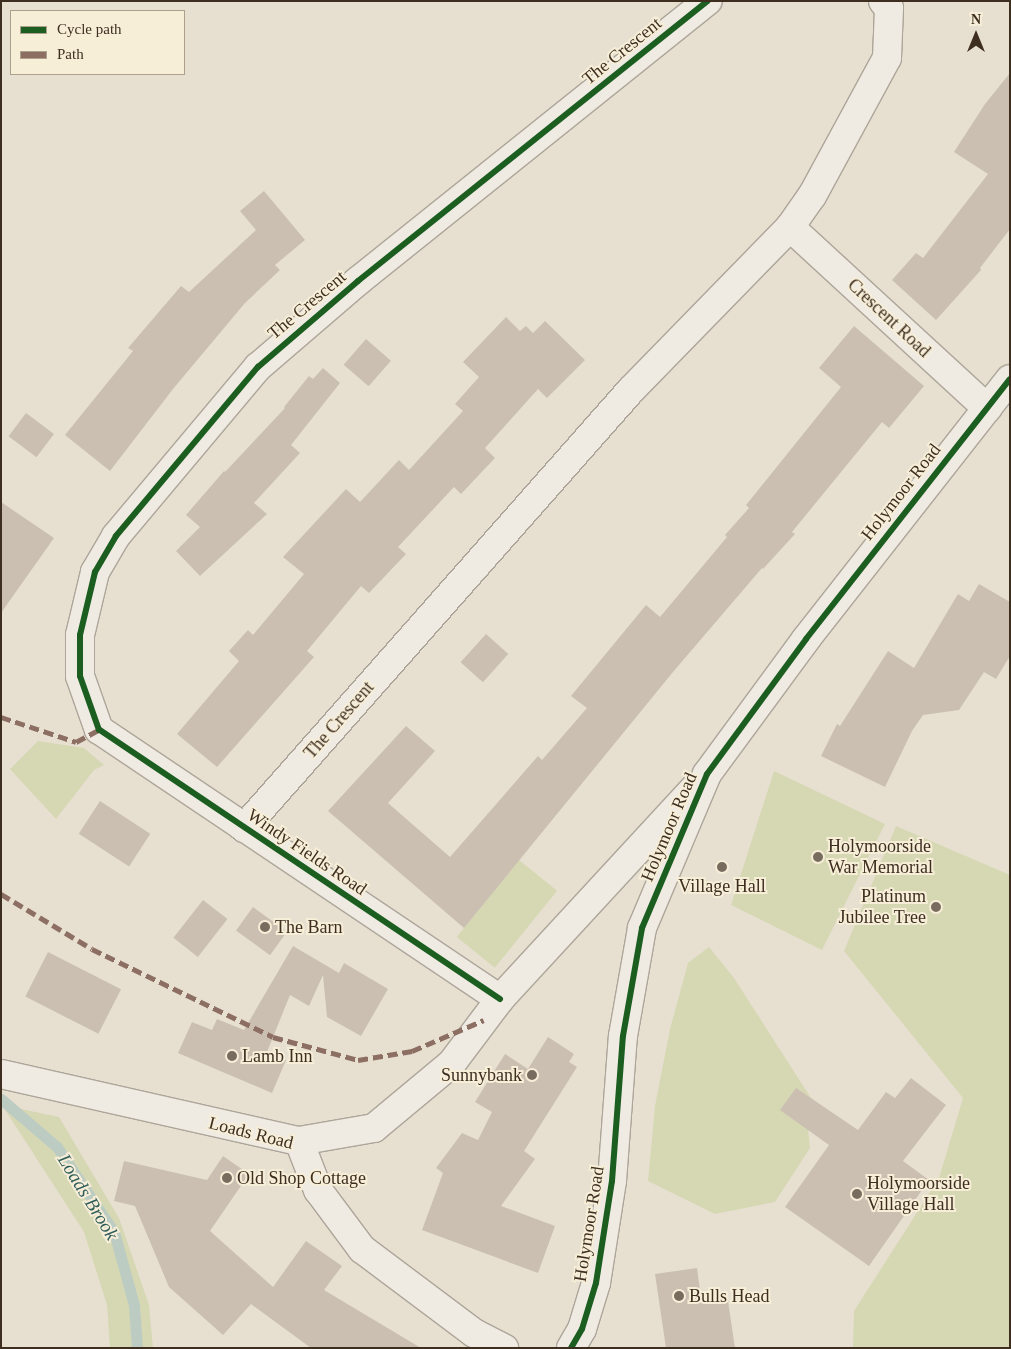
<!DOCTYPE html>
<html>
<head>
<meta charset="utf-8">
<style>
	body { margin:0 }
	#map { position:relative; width:1011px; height:1349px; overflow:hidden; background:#e7e0d1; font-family:"Times New Roman",serif }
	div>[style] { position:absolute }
	.green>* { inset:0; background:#d6d7b3; transform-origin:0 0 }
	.stream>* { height:11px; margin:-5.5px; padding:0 5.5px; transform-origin:5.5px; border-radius:5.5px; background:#bcccc2 }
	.building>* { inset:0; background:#cbbfb2; transform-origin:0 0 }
	.roads { filter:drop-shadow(1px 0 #ada599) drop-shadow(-1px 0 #ada599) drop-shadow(0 1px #ada599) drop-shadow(0 -1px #ada599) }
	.minor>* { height:28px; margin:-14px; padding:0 14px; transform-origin:14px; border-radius:14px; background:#efebe3 }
	.tertiary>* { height:28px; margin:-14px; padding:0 14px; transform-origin:14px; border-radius:14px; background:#efebe3 }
	.quiet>* { height:5px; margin-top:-2.5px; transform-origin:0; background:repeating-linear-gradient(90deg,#8d6e63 0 10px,transparent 0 15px) }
	.cycleway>* { height:6px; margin:-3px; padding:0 3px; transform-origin:3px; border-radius:3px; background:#1b5e20 }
	.dots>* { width:14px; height:14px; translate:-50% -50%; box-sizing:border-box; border:2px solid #f7eed8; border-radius:50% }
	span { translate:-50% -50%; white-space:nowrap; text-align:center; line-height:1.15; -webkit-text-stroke:4px #f7eed8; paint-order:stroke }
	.street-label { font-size:18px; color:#3d2e20 }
	.poi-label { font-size:18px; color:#3d2e20 }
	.left { translate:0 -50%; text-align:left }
	.right { translate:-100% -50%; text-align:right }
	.water-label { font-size:19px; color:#2f5d5a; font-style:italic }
	.frame { position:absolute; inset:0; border:2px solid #3d2e20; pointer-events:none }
	.legend { position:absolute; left:10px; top:10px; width:175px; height:65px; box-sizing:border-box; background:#f7eed8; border:1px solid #ada18e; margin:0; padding:6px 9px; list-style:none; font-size:15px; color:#3d2e20 }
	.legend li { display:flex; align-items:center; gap:10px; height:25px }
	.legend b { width:25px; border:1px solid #ada18e }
	.north { position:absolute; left:951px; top:10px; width:50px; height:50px; -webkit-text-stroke:4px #f7eed8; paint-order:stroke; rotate:0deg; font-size:14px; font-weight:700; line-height:20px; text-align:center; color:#3d2e20 }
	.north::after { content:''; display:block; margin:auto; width:18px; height:22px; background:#3d2e20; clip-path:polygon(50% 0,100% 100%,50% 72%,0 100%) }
</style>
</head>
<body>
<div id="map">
	<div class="green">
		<div style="clip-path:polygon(38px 741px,84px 748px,104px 765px,94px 770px,56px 819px,10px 769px)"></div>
		<div style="clip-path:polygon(774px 771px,885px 824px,822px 950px,731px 905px)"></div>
		<div style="clip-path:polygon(896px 826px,1010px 875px,1010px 1348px,853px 1348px,854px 1311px,939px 1178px,963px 1098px,844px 951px)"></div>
		<div style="left:519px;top:860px;width:49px;height:99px;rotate:39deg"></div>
		<div style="clip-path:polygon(709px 947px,734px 978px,820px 1112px,808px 1129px,810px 1148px,775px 1202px,715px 1214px,648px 1181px,655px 1106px,670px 1029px,688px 963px)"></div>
		<div style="clip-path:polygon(2px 1105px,59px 1117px,119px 1218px,149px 1305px,153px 1348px,110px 1348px,107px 1305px,84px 1232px)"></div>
	</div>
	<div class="stream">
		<div style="left:1px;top:1099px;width:74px;rotate:40.6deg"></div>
		<div style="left:57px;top:1147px;width:102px;rotate:56.2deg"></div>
		<div style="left:114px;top:1232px;width:76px;rotate:74.7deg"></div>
		<div style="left:134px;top:1305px;width:43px;rotate:86deg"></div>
	</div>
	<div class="building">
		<div style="clip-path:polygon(1010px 73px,1010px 229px,980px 268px,981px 270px,936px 320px,892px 280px,916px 253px,923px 258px,988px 174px,954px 152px,985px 104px)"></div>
		<div style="clip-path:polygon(264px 191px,305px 240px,275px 265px,280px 270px,245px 303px,173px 389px,110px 471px,65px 435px,133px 351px,128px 348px,181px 286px,189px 292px,256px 230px,240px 211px)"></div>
		<div style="clip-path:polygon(506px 317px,520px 331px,526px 326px,533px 333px,545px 321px,585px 360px,547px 398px,538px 389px,485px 448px,495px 458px,461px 494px,454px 487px,398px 547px,406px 554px,369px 593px,361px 586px,307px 651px,314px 657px,217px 767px,177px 734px,239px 661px,229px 651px,248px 630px,253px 635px,304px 574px,283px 557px,346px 489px,360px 502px,399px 460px,409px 470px,463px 411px,455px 404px,479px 377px,463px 362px)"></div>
		<div style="clip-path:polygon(854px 326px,924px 386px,889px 428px,882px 422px,792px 532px,795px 534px,763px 569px,762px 568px,673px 672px,464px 928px,328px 811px,406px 726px,435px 751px,388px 803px,450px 857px,538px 756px,542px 760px,587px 708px,571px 696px,646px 605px,660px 617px,727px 537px,725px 535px,749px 508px,746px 505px,841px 387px,819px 368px)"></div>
		<div style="left:366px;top:339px;width:33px;height:34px;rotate:41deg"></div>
		<div style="clip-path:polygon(323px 368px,340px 383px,291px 445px,300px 453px,254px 503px,267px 514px,200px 576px,176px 551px,200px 527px,186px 515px,224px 471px,225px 472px,285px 408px,284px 407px,309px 376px,313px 379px)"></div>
		<div style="left:26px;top:413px;width:35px;height:29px;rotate:37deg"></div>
		<div style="clip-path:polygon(1px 502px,54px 538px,1px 613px)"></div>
		<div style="clip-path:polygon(979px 584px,1010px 602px,1010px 656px,996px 679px,984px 672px,959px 710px,923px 715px,912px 731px,885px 787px,821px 756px,837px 724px,840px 726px,888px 651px,914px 668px,958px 594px,969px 601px)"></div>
		<div style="left:486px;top:634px;width:30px;height:38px;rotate:42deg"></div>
		<div style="left:100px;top:801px;width:60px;height:39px;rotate:33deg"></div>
		<div style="left:203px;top:900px;width:31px;height:48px;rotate:38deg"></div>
		<div style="left:253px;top:907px;width:42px;height:29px;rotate:36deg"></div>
		<div style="clip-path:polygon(293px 946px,339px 973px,344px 963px,388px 989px,361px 1036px,327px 1017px,323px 975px,309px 1006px,290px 995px,267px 1052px,286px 1060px,272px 1093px,178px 1053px,192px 1022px,212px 1030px,217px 1019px,244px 1030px)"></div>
		<div style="left:48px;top:952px;width:82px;height:50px;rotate:27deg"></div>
		<div style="clip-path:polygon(548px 1037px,574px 1054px,569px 1062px,577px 1067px,524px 1151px,535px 1159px,501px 1206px,555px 1226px,538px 1273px,422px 1230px,443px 1173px,436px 1168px,462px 1133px,478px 1140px,492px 1112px,475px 1102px,505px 1054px,528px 1069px)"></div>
		<div style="clip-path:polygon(911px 1078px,946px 1105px,903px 1161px,929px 1180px,869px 1266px,785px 1207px,829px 1145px,780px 1110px,796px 1088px,858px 1130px,886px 1092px,895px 1098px)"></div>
		<div style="clip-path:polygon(223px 1156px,249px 1174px,210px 1231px,273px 1287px,306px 1241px,342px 1266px,324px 1290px,421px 1348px,311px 1348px,251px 1304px,223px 1335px,169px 1287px,135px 1206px,114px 1201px,124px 1161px,207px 1180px)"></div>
		<div style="clip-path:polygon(697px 1268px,701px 1298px,727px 1294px,735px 1348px,666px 1348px,655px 1274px)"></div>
	</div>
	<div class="roads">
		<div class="minor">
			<div style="left:790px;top:227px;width:268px;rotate:42.6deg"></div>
			<div style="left:244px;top:828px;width:584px;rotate:-48.54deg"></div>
			<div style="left:631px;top:390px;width:228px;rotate:-45.7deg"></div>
			<div style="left:790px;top:227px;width:38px;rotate:-55deg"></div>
			<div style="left:812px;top:196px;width:157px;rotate:-61.5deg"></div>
			<div style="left:887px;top:58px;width:50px;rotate:-87.7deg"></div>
			<div style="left:889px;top:8px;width:9px;rotate:-131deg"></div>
			<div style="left:500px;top:999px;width:483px;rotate:-146.1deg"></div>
			<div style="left:99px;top:730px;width:57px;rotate:-109.4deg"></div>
			<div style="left:80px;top:676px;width:41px;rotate:-90deg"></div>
			<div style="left:80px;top:635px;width:65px;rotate:-76.6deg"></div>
			<div style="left:95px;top:572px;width:42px;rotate:-59.7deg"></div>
			<div style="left:116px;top:536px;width:221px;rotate:-50deg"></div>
			<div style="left:258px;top:367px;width:132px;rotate:-40.7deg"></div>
			<div style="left:358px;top:281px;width:448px;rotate:-38.7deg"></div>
			<div style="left:299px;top:1141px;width:53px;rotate:68.8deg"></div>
			<div style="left:318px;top:1190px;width:74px;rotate:53.3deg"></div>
			<div style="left:362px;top:1249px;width:140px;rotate:36.9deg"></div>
			<div style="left:474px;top:1333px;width:34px;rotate:27deg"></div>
		</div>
		<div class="tertiary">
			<div style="left:1px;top:1074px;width:305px;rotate:12.7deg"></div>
			<div style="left:299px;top:1141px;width:76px;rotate:-9.8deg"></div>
			<div style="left:374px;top:1128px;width:102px;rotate:-39.8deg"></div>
			<div style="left:452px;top:1063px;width:80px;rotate:-53.1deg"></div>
			<div style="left:500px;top:999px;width:287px;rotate:-47.3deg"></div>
			<div style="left:571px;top:1348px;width:22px;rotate:-60deg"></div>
			<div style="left:582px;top:1329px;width:48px;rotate:-73.1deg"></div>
			<div style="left:596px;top:1283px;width:103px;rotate:-81.1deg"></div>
			<div style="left:612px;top:1181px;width:145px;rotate:-85.7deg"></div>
			<div style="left:623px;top:1036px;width:110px;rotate:-80deg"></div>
			<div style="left:642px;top:928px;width:167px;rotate:-67.1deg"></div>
			<div style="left:707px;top:774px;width:167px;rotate:-53.7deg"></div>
			<div style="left:806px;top:639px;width:330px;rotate:-51.9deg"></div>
		</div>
	</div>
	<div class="quiet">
		<div style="left:1px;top:717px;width:79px;rotate:18.4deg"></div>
		<div style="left:76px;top:742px;width:26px;rotate:-28deg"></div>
		<div style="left:1px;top:894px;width:106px;rotate:31.1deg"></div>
		<div style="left:92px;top:949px;width:201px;rotate:25.9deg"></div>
		<div style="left:273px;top:1037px;width:88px;rotate:15.1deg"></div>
		<div style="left:358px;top:1060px;width:55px;rotate:-9.5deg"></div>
		<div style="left:412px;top:1051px;width:78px;rotate:-23.3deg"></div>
	</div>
	<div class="cycleway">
		<div style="left:500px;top:999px;width:483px;rotate:-146.1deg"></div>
		<div style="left:99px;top:730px;width:57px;rotate:-109.4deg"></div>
		<div style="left:80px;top:676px;width:41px;rotate:-90deg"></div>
		<div style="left:80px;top:635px;width:65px;rotate:-76.6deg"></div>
		<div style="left:95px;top:572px;width:42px;rotate:-59.7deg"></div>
		<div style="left:116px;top:536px;width:221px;rotate:-50deg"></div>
		<div style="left:258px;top:367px;width:132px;rotate:-40.7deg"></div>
		<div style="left:358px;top:281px;width:448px;rotate:-38.7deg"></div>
		<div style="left:571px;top:1348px;width:22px;rotate:-60deg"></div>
		<div style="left:582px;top:1329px;width:48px;rotate:-73.1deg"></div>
		<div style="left:596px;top:1283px;width:103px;rotate:-81.1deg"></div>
		<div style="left:612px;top:1181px;width:145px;rotate:-85.7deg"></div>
		<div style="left:623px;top:1036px;width:110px;rotate:-80deg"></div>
		<div style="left:642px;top:928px;width:167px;rotate:-67.1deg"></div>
		<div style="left:707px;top:774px;width:167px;rotate:-53.7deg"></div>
		<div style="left:806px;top:639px;width:330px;rotate:-51.9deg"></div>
	</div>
	<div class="dots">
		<div style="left:818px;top:857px;background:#786c5e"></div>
		<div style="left:722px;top:867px;background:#786c5e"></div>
		<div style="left:936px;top:907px;background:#786c5e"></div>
		<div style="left:265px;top:927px;background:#786c5e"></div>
		<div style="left:232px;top:1056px;background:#786c5e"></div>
		<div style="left:532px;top:1075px;background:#786c5e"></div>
		<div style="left:227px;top:1178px;background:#786c5e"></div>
		<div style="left:857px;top:1194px;background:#786c5e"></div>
		<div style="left:679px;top:1296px;background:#786c5e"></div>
	</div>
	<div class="street-label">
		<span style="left:622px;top:51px;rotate:-39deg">The Crescent</span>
		<span style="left:307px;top:305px;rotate:-40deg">The Crescent</span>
		<span style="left:889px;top:318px;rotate:43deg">Crescent Road</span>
		<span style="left:901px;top:492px;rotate:-52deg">Holymoor Road</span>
		<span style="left:339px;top:720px;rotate:-49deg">The Crescent</span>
		<span style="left:669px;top:827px;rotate:-67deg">Holymoor Road</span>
		<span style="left:307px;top:852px;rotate:34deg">Windy Fields Road</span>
		<span style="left:251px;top:1133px;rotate:14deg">Loads Road</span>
		<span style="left:589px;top:1224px;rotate:-81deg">Holymoor Road</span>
	</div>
	<div class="poi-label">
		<span class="left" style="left:828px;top:857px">Holymoorside<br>War Memorial</span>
		<span style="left:722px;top:886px">Village Hall</span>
		<span class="right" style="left:926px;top:907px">Platinum<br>Jubilee Tree</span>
		<span class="left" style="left:275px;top:927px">The Barn</span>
		<span class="left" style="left:242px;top:1056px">Lamb Inn</span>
		<span class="right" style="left:522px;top:1075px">Sunnybank</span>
		<span class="left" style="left:237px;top:1178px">Old Shop Cottage</span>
		<span class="left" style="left:867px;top:1194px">Holymoorside<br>Village Hall</span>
		<span class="left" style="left:689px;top:1296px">Bulls Head</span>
	</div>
	<div class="water-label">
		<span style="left:88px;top:1197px;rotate:58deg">Loads Brook</span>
	</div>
	<div class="frame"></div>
	<ul class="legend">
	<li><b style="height:6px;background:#1b5e20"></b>Cycle path</li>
	<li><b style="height:6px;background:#8d6e63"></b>Path</li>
	</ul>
	<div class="north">N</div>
</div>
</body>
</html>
